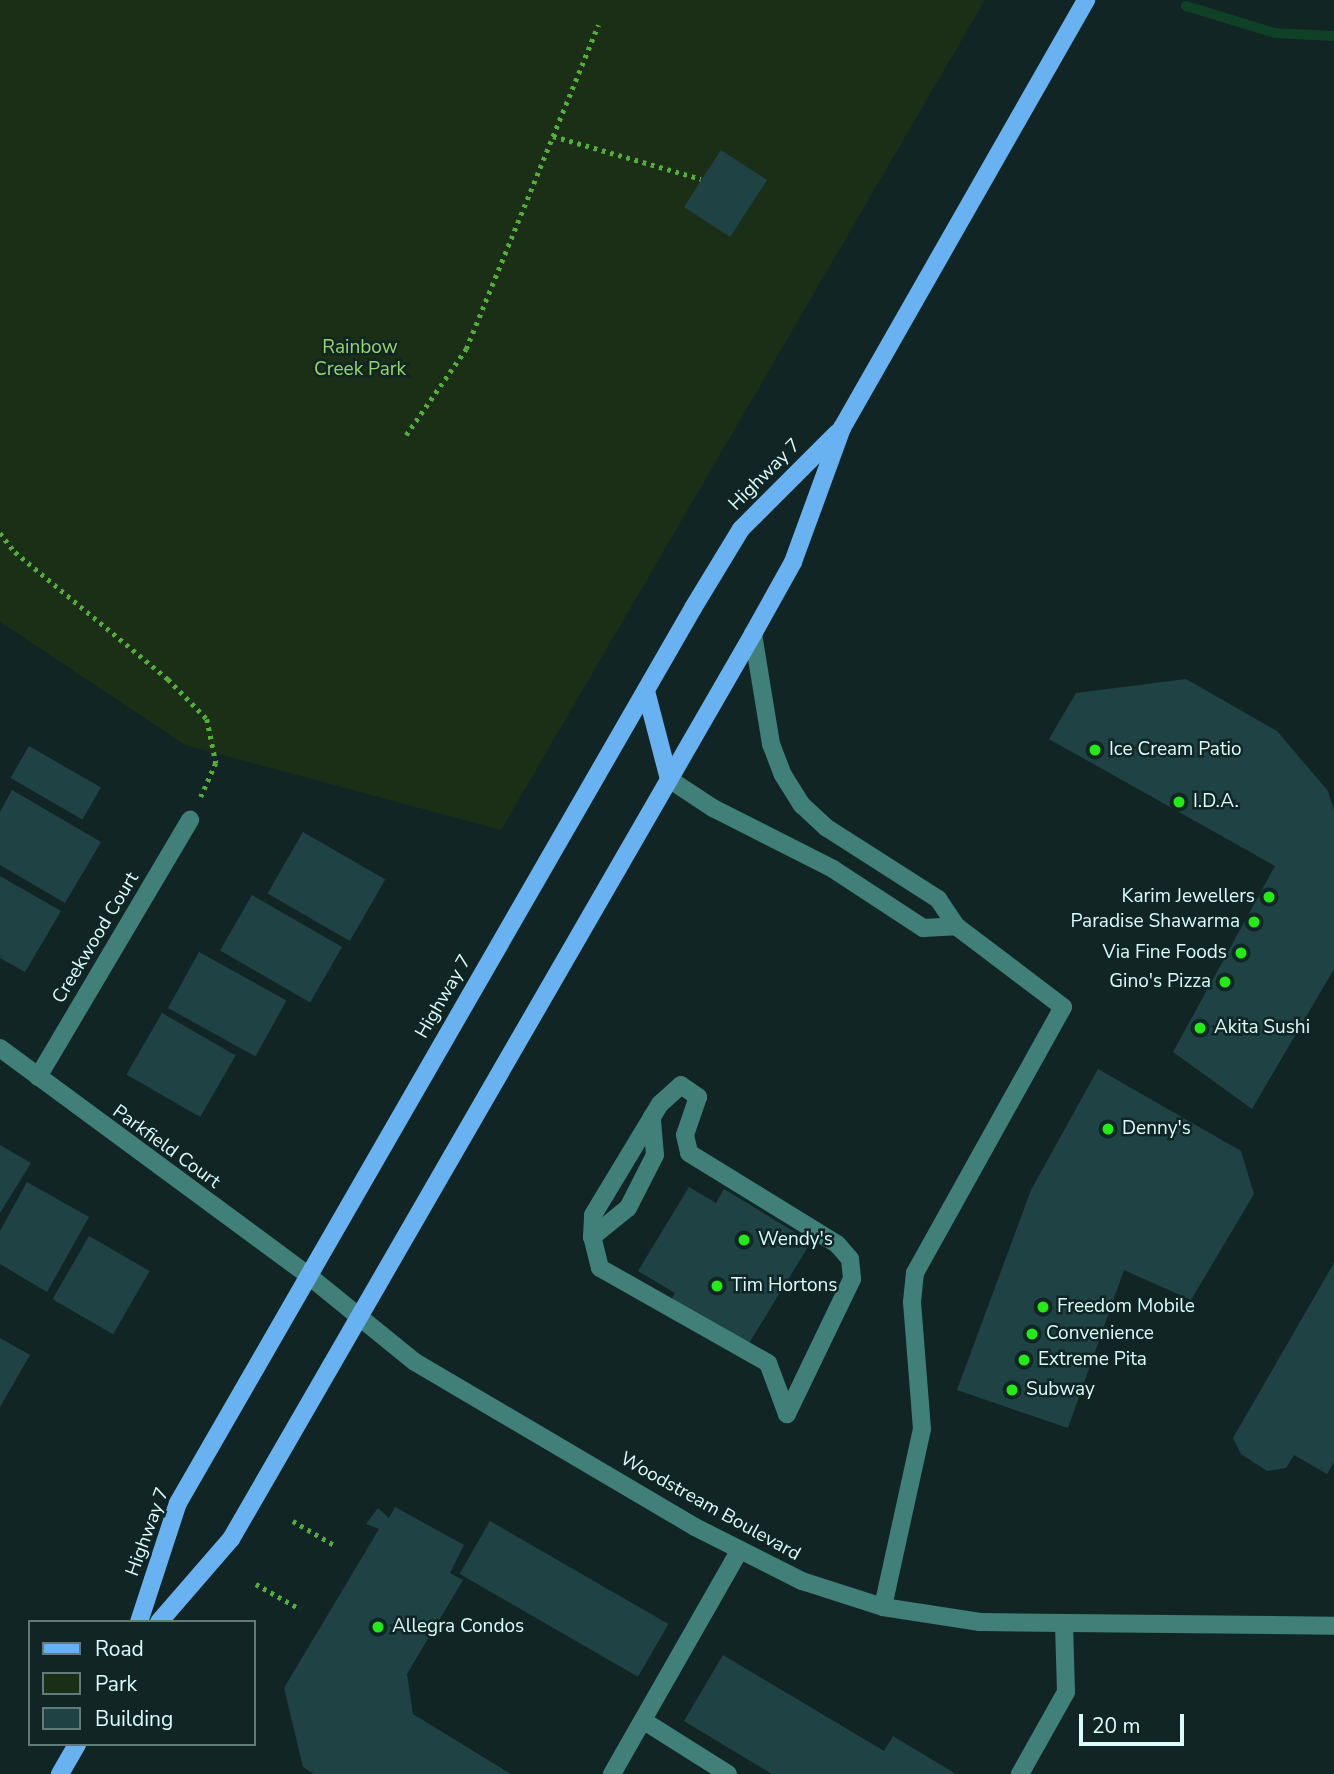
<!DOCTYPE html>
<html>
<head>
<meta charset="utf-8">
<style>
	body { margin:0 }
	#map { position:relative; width:1334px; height:1774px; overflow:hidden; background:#112525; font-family:"Nunito Sans",sans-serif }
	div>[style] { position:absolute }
	.green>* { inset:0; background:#1a2f15 }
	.stream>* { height:10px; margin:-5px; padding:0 5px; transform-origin:5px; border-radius:5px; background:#0f4127 }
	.building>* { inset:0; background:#1f4345; transform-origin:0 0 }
	.path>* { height:4.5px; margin-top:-2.25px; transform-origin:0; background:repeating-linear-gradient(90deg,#53af3a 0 3.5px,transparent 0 8.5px) }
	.minor>* { height:18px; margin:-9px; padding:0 9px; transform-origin:9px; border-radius:9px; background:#408079 }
	.major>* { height:18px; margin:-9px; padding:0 9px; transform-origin:9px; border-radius:9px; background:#69b2f2 }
	.dots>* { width:19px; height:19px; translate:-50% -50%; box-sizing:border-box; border:4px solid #112525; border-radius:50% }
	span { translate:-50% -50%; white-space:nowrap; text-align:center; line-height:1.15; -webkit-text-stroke:5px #112525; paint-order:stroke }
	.park-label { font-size:19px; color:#96d66a }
	.street-label { font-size:19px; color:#d9fcfa }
	.poi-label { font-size:19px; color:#d9fcfa }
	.left { translate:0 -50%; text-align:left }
	.right { translate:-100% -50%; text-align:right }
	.legend { position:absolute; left:28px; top:1620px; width:228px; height:126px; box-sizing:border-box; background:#112525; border:2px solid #617b7a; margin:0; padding:9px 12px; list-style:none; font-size:21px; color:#d9fcfa }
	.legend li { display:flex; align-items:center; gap:14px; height:35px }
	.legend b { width:35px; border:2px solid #617b7a }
	.scale { position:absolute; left:1079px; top:1714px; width:105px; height:32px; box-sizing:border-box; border:4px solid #d9fcfa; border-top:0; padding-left:9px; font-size:21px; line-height:24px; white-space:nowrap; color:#d9fcfa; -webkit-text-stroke:5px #112525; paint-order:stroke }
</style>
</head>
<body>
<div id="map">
	<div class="green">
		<div style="clip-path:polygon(0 0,985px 0,501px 830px,185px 745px,0 622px)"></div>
	</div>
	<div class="stream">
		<div style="left:1186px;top:6px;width:93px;rotate:16.9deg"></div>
		<div style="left:1275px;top:33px;width:59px;rotate:2.9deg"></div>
	</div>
	<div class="building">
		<div style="left:721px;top:150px;width:55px;height:68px;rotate:33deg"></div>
		<div style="clip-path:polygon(1186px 679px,1277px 731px,1328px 791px,1334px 811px,1334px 969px,1252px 1109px,1173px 1052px,1275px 866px,1049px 739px,1076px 693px)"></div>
		<div style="left:29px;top:746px;width:83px;height:37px;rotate:30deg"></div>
		<div style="clip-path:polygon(12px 790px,101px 842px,65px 903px,0 865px,0 812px)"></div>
		<div style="left:303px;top:832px;width:95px;height:71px;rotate:30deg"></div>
		<div style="clip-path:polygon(0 876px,61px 911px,25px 972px,0 958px)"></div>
		<div style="left:252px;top:895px;width:104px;height:64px;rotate:30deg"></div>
		<div style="left:199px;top:952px;width:100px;height:64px;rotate:29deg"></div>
		<div style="left:162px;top:1013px;width:85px;height:71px;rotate:30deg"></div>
		<div style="clip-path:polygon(1098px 1069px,1241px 1151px,1254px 1194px,1191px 1300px,1124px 1270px,1068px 1428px,957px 1390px,1031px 1190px)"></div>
		<div style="clip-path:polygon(0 1145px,31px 1163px,0 1213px)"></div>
		<div style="clip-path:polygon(27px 1182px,89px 1217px,47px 1292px,0 1264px,0 1231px)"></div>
		<div style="clip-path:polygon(689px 1187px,716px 1203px,724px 1189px,811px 1242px,746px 1348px,670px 1302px,675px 1293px,638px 1271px)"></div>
		<div style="left:89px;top:1236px;width:70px;height:73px;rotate:30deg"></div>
		<div style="clip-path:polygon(1334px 1263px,1334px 1462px,1327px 1474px,1294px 1455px,1286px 1468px,1267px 1471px,1241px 1454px,1233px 1438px)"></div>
		<div style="clip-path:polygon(0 1338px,30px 1355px,0 1407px)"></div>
		<div style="clip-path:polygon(395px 1507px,464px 1545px,450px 1573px,463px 1580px,407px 1674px,413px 1714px,511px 1774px,314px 1774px,303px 1767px,284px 1688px,379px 1529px,366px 1524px,378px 1508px,389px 1518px)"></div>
		<div style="left:490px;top:1521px;width:206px;height:61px;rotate:30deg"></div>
		<div style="clip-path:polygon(723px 1655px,884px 1751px,893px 1736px,956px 1774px,772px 1774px,684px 1721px)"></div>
	</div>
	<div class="path">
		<div style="left:553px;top:136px;width:154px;rotate:16.2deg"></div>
		<div style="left:406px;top:435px;width:105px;rotate:-55.1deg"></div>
		<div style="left:466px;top:349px;width:350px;rotate:-67.8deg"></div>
		<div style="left:0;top:533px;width:24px;rotate:52deg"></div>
		<div style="left:15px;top:552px;width:199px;rotate:39.7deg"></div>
		<div style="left:168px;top:679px;width:56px;rotate:45.7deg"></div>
		<div style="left:207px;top:719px;width:45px;rotate:78.4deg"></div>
		<div style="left:216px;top:763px;width:37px;rotate:114deg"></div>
		<div style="left:293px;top:1521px;width:48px;rotate:30.3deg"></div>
		<div style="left:256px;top:1584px;width:51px;rotate:29.6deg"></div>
	</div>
	<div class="minor">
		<div style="left:753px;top:634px;width:111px;rotate:80.7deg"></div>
		<div style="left:771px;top:744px;width:33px;rotate:69deg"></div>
		<div style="left:783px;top:775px;width:36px;rotate:58deg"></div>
		<div style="left:802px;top:805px;width:34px;rotate:43deg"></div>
		<div style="left:827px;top:828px;width:132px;rotate:32.6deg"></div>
		<div style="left:938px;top:899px;width:32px;rotate:56deg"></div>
		<div style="left:956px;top:926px;width:134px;rotate:37.1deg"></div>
		<div style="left:1063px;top:1007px;width:304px;rotate:119.1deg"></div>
		<div style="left:915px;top:1273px;width:29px;rotate:96deg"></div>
		<div style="left:912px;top:1302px;width:127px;rotate:85.5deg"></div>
		<div style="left:922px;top:1429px;width:182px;rotate:102.4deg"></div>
		<div style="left:669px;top:779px;width:53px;rotate:33.4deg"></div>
		<div style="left:713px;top:808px;width:135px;rotate:26.9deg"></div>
		<div style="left:833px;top:869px;width:108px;rotate:33.2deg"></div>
		<div style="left:923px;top:928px;width:33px;rotate:-3deg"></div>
		<div style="left:0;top:1048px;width:384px;rotate:36.4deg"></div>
		<div style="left:309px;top:1276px;width:136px;rotate:39.1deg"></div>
		<div style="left:415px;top:1362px;width:325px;rotate:30.5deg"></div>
		<div style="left:695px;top:1527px;width:120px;rotate:26.8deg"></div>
		<div style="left:802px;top:1581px;width:85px;rotate:17.8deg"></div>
		<div style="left:883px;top:1607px;width:98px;rotate:8.8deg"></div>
		<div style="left:980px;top:1622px;width:354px;rotate:0.6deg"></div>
		<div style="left:38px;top:1077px;width:299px;rotate:-59.4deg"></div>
		<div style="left:681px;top:1085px;width:21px;rotate:35deg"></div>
		<div style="left:698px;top:1097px;width:40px;rotate:108.9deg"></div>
		<div style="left:685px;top:1135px;width:18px;rotate:77deg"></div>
		<div style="left:689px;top:1153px;width:174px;rotate:31.6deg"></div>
		<div style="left:837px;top:1244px;width:20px;rotate:49deg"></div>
		<div style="left:850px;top:1259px;width:20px;rotate:84deg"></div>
		<div style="left:852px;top:1279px;width:150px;rotate:115.7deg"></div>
		<div style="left:787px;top:1414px;width:54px;rotate:-110.4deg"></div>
		<div style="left:768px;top:1363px;width:193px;rotate:-150.5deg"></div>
		<div style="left:600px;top:1268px;width:32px;rotate:-104deg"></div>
		<div style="left:592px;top:1237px;width:22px;rotate:-87deg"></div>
		<div style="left:593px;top:1215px;width:130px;rotate:-58.9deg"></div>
		<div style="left:660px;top:1104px;width:28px;rotate:-42deg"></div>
		<div style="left:592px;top:1237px;width:46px;rotate:-38.9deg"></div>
		<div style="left:628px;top:1208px;width:59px;rotate:-63deg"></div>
		<div style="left:655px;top:1155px;width:38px;rotate:-95deg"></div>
		<div style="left:644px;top:1721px;width:99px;rotate:32.2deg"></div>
		<div style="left:612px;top:1774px;width:257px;rotate:-60.3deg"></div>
		<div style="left:1020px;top:1774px;width:94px;rotate:-60.7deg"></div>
		<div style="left:1066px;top:1692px;width:69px;rotate:-91.7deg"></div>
	</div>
	<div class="major">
		<div style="left:646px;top:691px;width:91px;rotate:75.4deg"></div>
		<div style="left:139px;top:1622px;width:125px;rotate:-71.9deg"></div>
		<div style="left:178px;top:1503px;width:1033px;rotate:-60.08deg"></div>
		<div style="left:693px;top:608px;width:92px;rotate:-58.7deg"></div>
		<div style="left:741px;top:529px;width:136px;rotate:-45deg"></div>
		<div style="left:159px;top:1622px;width:110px;rotate:-49.1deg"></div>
		<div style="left:231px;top:1539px;width:1045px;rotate:-60.02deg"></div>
		<div style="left:753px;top:634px;width:82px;rotate:-60.9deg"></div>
		<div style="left:793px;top:562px;width:143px;rotate:-69.9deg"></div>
		<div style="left:842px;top:428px;width:493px;rotate:-60.3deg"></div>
		<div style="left:60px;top:1774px;width:34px;rotate:-60deg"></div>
	</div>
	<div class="dots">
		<div style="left:1095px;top:750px;background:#22eb15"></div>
		<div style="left:1179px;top:802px;background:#22eb15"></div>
		<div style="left:1269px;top:897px;background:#22eb15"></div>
		<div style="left:1254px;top:922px;background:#22eb15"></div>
		<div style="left:1241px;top:953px;background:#22eb15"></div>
		<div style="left:1225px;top:982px;background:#22eb15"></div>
		<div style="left:1200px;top:1028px;background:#22eb15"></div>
		<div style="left:1108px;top:1129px;background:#22eb15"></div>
		<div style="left:744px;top:1240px;background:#22eb15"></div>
		<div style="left:717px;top:1286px;background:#22eb15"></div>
		<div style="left:1043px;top:1307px;background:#22eb15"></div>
		<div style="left:1032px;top:1334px;background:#22eb15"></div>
		<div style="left:1024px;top:1360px;background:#22eb15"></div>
		<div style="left:1012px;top:1390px;background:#22eb15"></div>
		<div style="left:378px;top:1627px;background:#22eb15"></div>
	</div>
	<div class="park-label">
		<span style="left:360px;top:359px">Rainbow<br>Creek Park</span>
	</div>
	<div class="street-label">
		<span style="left:765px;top:475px;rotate:-45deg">Highway 7</span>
		<span style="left:96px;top:938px;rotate:-59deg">Creekwood Court</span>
		<span style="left:444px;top:997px;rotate:-60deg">Highway 7</span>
		<span style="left:166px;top:1147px;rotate:36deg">Parkfield Court</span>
		<span style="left:710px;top:1507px;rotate:29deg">Woodstream Boulevard</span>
		<span style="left:148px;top:1532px;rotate:-70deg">Highway 7</span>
	</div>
	<div class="poi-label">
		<span class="left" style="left:1109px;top:750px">Ice Cream Patio</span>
		<span class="left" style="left:1193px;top:802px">I.D.A.</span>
		<span class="right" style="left:1255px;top:897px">Karim Jewellers</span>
		<span class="right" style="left:1240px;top:922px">Paradise Shawarma</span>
		<span class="right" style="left:1227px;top:953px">Via Fine Foods</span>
		<span class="right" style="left:1211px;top:982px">Gino's Pizza</span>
		<span class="left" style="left:1214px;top:1028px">Akita Sushi</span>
		<span class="left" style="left:1122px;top:1129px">Denny's</span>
		<span class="left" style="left:758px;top:1240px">Wendy's</span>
		<span class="left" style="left:731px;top:1286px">Tim Hortons</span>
		<span class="left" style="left:1057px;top:1307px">Freedom Mobile</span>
		<span class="left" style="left:1046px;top:1334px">Convenience</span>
		<span class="left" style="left:1038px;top:1360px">Extreme Pita</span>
		<span class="left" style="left:1026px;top:1390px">Subway</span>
		<span class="left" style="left:392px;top:1627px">Allegra Condos</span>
	</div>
	<ul class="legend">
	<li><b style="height:9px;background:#69b2f2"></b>Road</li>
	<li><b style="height:19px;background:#1a2f15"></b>Park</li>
	<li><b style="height:19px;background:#1f4345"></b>Building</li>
	</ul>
	<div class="scale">20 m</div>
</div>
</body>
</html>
